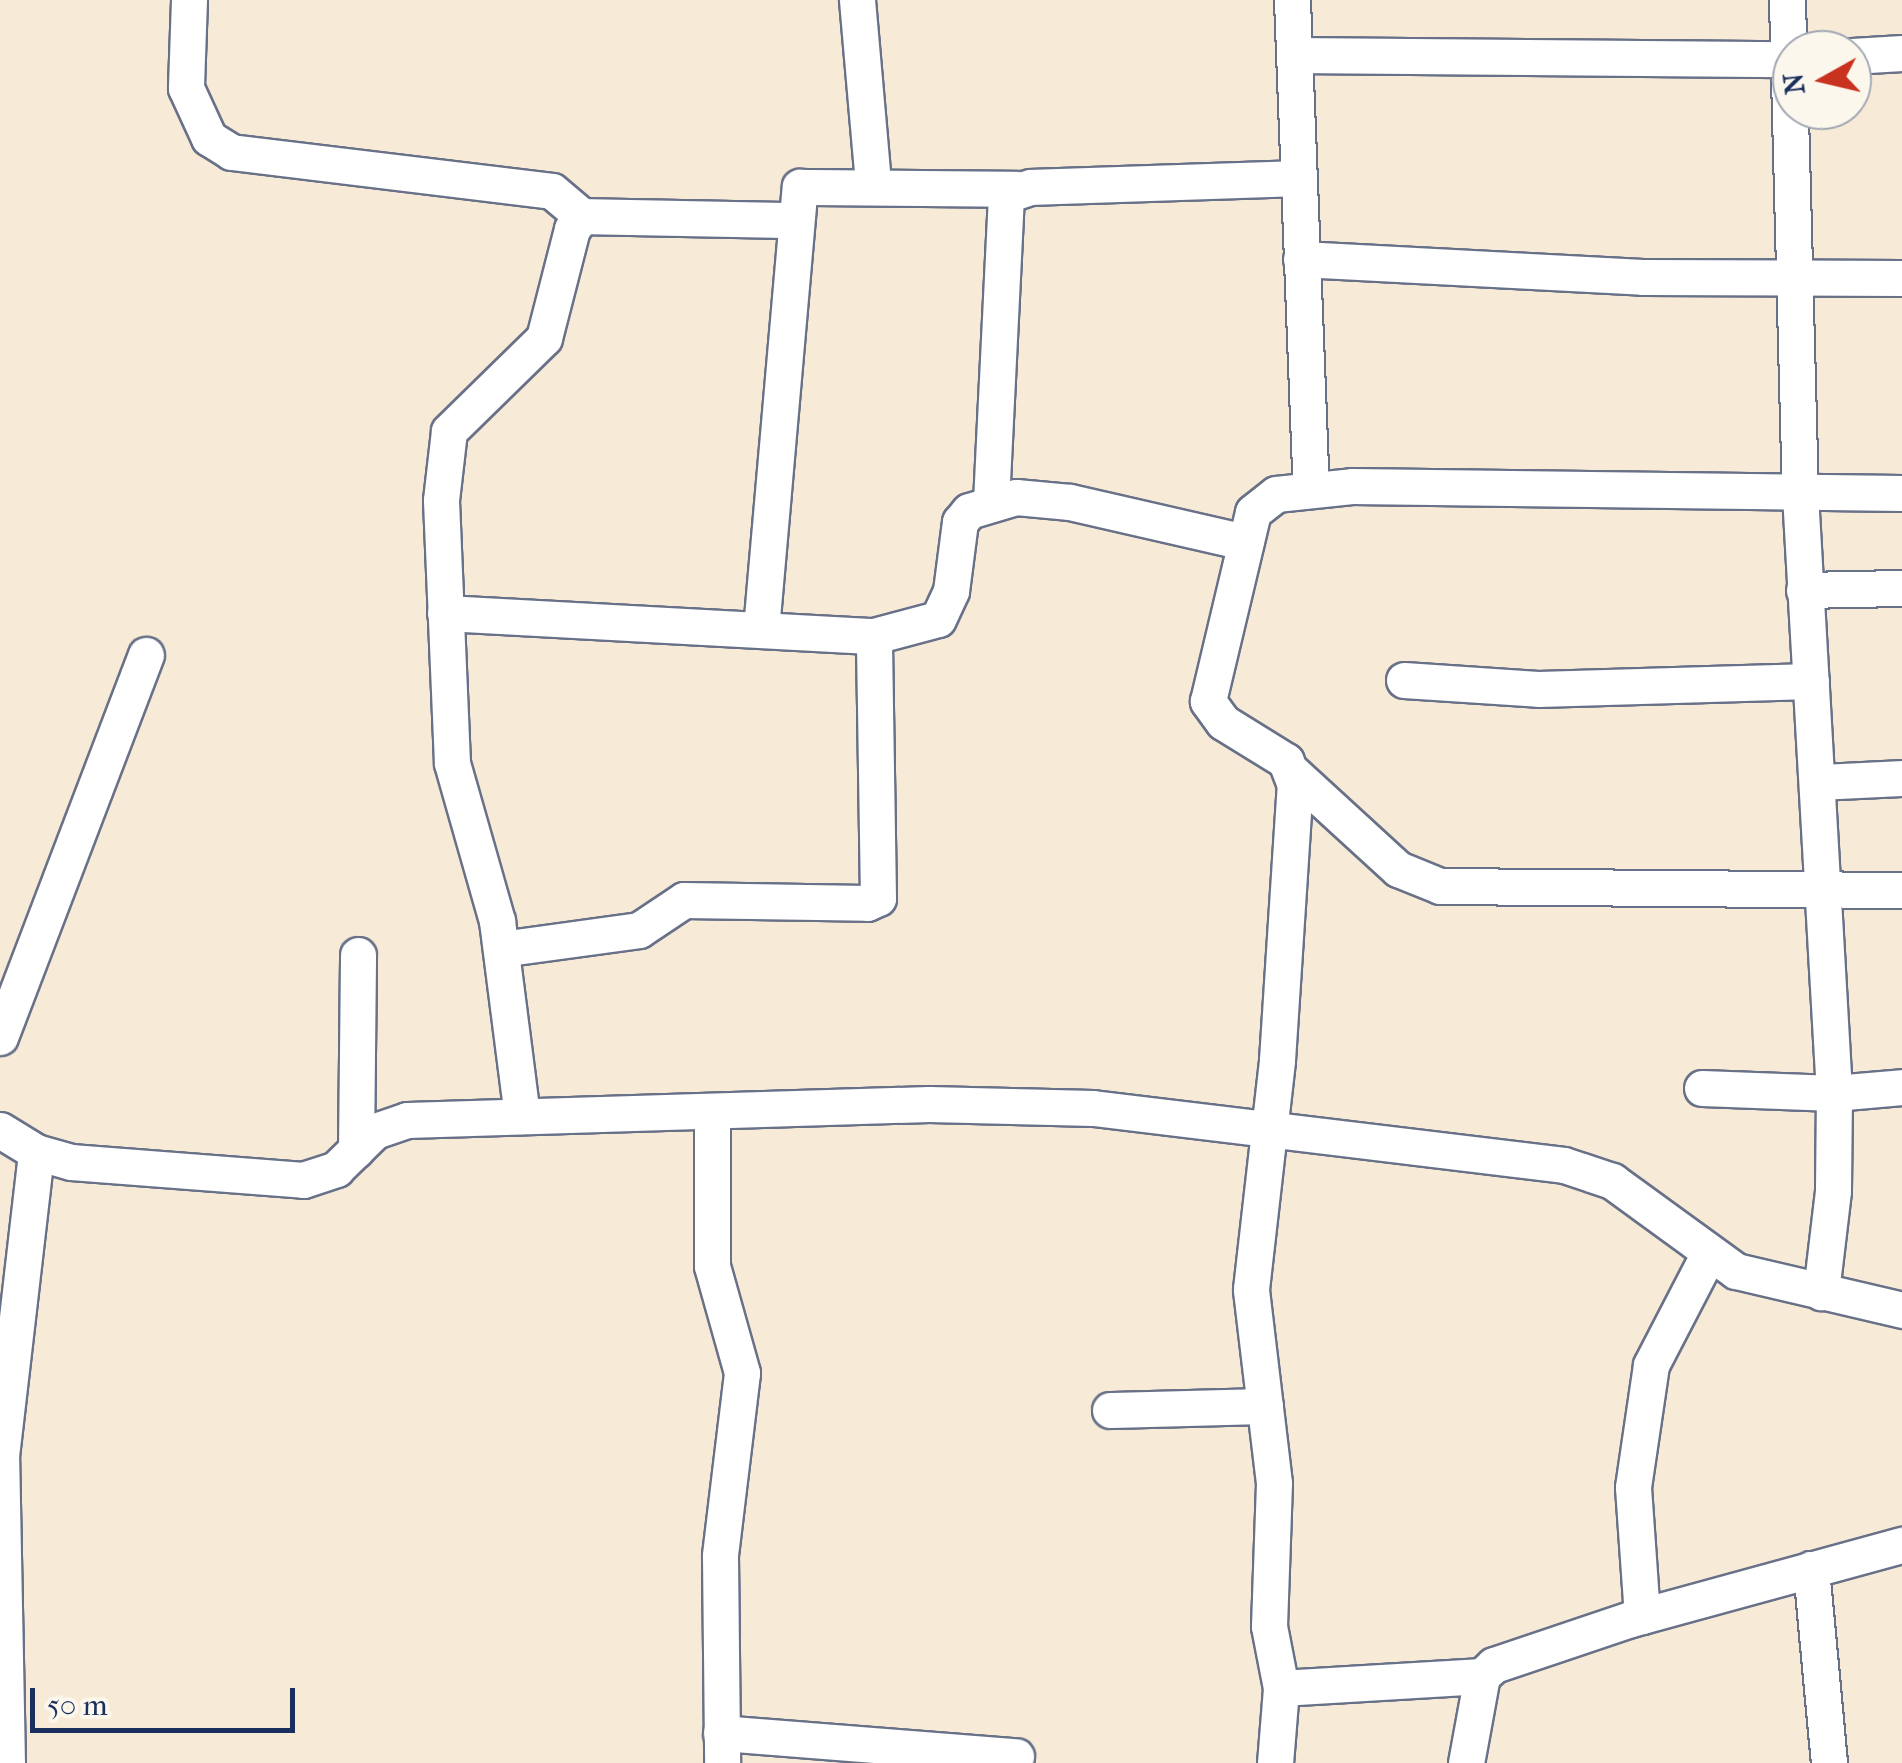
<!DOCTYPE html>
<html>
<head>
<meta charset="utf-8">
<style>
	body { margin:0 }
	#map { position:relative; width:1902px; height:1763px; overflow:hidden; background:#f7ebd7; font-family:"IM FELL French Canon",serif }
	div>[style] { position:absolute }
	.roads { filter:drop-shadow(2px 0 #687188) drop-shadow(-2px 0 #687188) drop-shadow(0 2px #687188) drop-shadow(0 -2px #687188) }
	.minor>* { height:35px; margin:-17.5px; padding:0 17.5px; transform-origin:17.5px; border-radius:17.5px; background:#fff }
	span { translate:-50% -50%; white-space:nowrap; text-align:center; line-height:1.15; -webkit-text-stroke:10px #fbf7ec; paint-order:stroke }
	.north { position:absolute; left:1772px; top:30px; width:100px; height:100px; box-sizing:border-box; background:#fbf7ec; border:2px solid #a1a7b3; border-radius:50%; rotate:262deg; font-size:28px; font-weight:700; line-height:40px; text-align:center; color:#1b2f5e }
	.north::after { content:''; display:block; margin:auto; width:35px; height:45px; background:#c8321e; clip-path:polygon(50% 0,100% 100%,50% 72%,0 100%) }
	.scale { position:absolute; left:30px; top:1688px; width:265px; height:45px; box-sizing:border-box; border:5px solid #1b2f5e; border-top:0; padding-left:12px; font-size:30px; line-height:35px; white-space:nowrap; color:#1b2f5e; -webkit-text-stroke:8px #fbf7ec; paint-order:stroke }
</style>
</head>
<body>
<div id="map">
	<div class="roads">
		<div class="minor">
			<div style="left:189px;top:0;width:88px;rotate:92deg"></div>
			<div style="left:186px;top:88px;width:55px;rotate:65.3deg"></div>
			<div style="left:209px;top:138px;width:26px;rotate:32deg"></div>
			<div style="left:231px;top:152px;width:323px;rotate:6.9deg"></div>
			<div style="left:552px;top:191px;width:39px;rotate:40deg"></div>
			<div style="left:857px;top:0;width:185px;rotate:85deg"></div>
			<div style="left:1292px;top:0;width:489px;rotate:87.8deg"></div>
			<div style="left:1787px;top:0;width:494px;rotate:88.5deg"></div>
			<div style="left:1800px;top:494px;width:600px;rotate:86.75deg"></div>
			<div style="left:1834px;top:1093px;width:98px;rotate:90.6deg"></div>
			<div style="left:1833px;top:1191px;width:102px;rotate:96.8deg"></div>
			<div style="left:1294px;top:55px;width:498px;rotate:0.5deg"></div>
			<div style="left:1852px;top:56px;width:50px;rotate:-3.4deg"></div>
			<div style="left:1301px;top:259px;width:342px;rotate:3deg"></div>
			<div style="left:1643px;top:277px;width:259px;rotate:0.2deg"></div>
			<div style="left:991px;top:502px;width:307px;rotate:-87.2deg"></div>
			<div style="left:1006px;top:195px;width:26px;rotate:-18deg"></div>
			<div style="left:1031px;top:187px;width:267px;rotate:-1.9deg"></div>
			<div style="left:1804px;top:590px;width:98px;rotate:-1.2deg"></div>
			<div style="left:445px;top:613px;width:430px;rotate:3.1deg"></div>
			<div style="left:874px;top:636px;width:66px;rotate:-14.9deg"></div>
			<div style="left:938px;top:619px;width:31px;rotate:-65deg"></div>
			<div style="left:951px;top:591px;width:70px;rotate:-82.6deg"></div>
			<div style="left:960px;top:522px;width:14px;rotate:-51deg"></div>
			<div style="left:969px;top:511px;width:49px;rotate:-16.6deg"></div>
			<div style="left:1016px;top:497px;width:54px;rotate:5.3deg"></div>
			<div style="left:1070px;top:502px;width:180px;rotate:12.9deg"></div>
			<div style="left:761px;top:629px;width:444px;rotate:-85deg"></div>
			<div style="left:800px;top:187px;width:216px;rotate:0.5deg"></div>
			<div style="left:1404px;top:680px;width:134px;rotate:3.8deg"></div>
			<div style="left:1538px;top:689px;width:273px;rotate:-1.7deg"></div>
			<div style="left:1291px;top:771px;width:145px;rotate:42.5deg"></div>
			<div style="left:1398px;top:869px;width:45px;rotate:22deg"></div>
			<div style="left:1440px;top:886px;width:462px;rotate:0.5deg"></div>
			<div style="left:1819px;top:782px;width:83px;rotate:-2.8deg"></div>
			<div style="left:501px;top:949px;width:139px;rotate:-7.8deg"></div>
			<div style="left:639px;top:930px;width:54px;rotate:-33.7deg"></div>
			<div style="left:684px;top:900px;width:183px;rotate:0.9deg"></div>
			<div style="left:867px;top:903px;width:12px;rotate:-24deg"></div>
			<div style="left:878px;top:898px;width:262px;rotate:-90.9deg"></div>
			<div style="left:0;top:1037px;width:409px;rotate:-69.1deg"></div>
			<div style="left:1702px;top:1088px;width:132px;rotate:2.2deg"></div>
			<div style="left:1834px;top:1093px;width:68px;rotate:-5deg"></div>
			<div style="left:712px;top:1112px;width:154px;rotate:90deg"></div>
			<div style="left:712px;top:1266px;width:111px;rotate:74.3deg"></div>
			<div style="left:742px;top:1373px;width:184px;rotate:96.9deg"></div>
			<div style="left:720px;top:1556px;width:207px;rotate:89.4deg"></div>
			<div style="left:522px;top:1116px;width:197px;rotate:-97.3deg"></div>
			<div style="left:497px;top:921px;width:164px;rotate:-105.9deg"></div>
			<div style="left:452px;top:763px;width:263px;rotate:-92.4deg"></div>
			<div style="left:441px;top:500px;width:69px;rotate:-83.4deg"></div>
			<div style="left:449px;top:431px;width:133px;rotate:-44.4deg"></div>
			<div style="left:544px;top:338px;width:113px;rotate:-75.6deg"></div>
			<div style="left:572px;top:229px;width:16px;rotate:-52deg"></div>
			<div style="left:582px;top:216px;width:212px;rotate:1.1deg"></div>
			<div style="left:0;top:1130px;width:42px;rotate:31.4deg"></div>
			<div style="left:36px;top:1152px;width:36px;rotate:16deg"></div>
			<div style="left:71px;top:1162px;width:233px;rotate:4.4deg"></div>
			<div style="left:303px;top:1180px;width:35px;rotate:-18deg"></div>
			<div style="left:336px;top:1169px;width:54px;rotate:-44.3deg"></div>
			<div style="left:375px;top:1131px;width:34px;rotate:-19deg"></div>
			<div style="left:407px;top:1120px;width:522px;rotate:-1.76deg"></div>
			<div style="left:929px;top:1104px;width:164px;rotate:1.4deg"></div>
			<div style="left:1093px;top:1108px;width:474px;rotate:6.9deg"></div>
			<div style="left:1564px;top:1165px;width:51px;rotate:18.4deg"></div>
			<div style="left:1612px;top:1181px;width:153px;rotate:36deg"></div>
			<div style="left:1736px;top:1271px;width:171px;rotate:13.2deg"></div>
			<div style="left:356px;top:1150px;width:195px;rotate:-89.4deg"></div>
			<div style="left:1110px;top:1410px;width:155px;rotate:-1.5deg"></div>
			<div style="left:1811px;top:1569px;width:195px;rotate:84.7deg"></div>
			<div style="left:1642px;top:1616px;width:129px;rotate:-94deg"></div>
			<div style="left:1633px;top:1487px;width:123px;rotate:-81.6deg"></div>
			<div style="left:1651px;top:1365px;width:126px;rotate:-62.6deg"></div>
			<div style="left:1281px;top:1688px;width:201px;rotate:-3.4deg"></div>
			<div style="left:721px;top:1733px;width:296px;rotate:4.5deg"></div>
			<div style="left:7px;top:1763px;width:307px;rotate:-91.1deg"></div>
			<div style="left:1px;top:1456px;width:306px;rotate:-83.4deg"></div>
			<div style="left:1275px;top:1763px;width:75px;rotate:-85.4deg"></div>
			<div style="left:1281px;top:1688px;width:63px;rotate:-101deg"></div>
			<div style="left:1269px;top:1626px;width:143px;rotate:-88deg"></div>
			<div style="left:1274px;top:1483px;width:195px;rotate:-96.8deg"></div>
			<div style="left:1251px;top:1289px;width:230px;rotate:-83.5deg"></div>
			<div style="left:1277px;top:1060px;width:276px;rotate:-86.3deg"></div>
			<div style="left:1295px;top:785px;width:26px;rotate:-111deg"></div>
			<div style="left:1286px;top:761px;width:74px;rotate:-148.2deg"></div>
			<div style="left:1223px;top:722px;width:26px;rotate:-126deg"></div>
			<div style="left:1208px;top:701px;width:194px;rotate:-76.6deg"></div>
			<div style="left:1253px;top:512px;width:29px;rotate:-38deg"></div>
			<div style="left:1276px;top:494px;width:76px;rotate:-6deg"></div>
			<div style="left:1352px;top:486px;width:550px;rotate:0.73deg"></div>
			<div style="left:1466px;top:1763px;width:88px;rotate:-79.6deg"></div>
			<div style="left:1482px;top:1676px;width:16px;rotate:-43deg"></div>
			<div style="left:1494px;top:1665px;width:145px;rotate:-18.6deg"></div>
			<div style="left:1631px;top:1619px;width:281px;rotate:-15.3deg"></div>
		</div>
	</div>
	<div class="north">N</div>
	<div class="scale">50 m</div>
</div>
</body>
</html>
